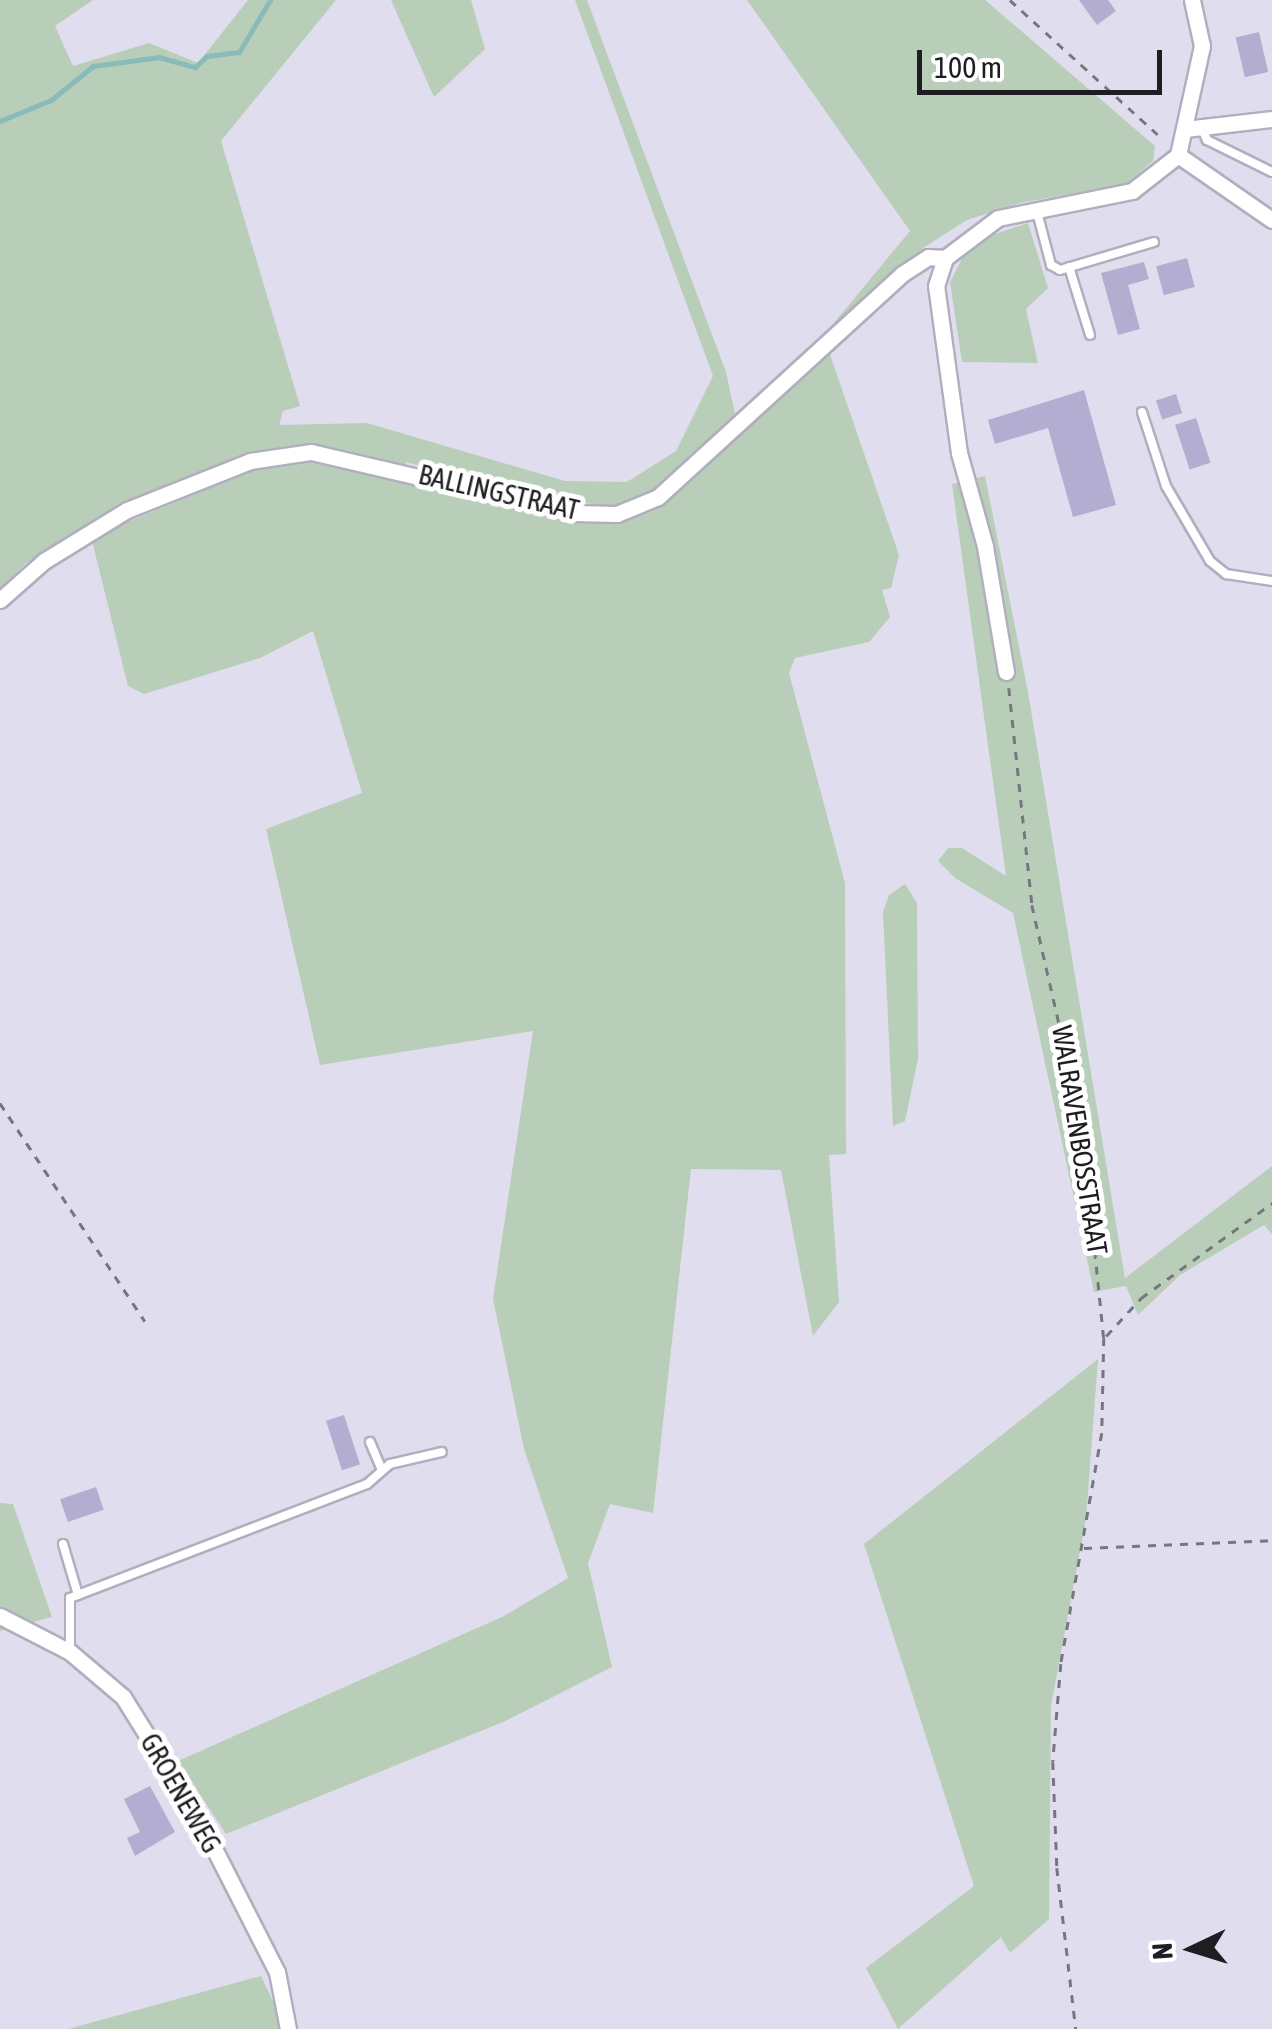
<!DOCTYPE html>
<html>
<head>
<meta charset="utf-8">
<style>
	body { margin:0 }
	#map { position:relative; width:1272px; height:2029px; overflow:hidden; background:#e0deee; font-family:"Asap Condensed",sans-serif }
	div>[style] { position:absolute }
	.green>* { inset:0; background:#b8ceb8 }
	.stream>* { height:5px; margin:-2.5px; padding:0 2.5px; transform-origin:2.5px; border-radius:2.5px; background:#89bbbb }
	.building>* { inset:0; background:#b2add1; transform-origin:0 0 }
	.path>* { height:2.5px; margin-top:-1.25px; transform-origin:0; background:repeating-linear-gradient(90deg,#777680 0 8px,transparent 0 16px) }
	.roads { filter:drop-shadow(2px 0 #b1afbe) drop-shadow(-2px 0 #b1afbe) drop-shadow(0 2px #b1afbe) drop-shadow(0 -2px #b1afbe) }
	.service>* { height:8px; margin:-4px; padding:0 4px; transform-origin:4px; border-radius:4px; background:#fff }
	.minor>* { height:15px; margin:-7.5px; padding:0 7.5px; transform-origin:7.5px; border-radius:7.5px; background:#fff }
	span { translate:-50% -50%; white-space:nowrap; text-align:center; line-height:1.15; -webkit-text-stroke:10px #fff; paint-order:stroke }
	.street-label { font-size:28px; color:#1d1d22 }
	.north { position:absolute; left:1142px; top:1899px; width:100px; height:100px; -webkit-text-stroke:8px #fff; paint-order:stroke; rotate:266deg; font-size:28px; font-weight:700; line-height:40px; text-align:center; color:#1d1d22 }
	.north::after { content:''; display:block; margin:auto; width:35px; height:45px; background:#1d1d22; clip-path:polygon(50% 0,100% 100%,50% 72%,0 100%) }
	.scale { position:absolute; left:917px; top:50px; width:245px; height:45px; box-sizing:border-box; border:5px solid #1d1d22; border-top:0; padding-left:12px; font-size:30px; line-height:35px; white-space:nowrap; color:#1d1d22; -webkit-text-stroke:8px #fff; paint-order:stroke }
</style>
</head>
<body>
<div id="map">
	<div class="green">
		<div style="clip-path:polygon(evenodd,0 0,93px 0,55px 26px,73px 66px,149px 43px,198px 63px,248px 0,336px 0,221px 141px,300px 406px,283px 411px,279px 425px,367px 423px,565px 481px,627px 482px,676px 451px,713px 376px,575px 0,587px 0,726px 372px,735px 414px,825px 340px,899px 555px,891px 588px,882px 590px,890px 617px,869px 642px,795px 658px,789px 673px,845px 883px,846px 1154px,829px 1155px,839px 1302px,813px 1336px,781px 1170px,691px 1169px,653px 1513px,610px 1504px,588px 1563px,612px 1667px,503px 1722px,226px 1834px,178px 1761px,504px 1616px,568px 1578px,524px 1449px,493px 1299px,533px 1031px,320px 1065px,266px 829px,362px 793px,313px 631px,260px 658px,144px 694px,128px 686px,91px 537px,267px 465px,269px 454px,95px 522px,26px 563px,0 589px,0 0,406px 462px,536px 499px,616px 506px,650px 496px,580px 520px,403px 474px,406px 462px)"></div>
		<div style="clip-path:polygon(391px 0,471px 0,485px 49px,434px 97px)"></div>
		<div style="clip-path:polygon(747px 0,985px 0,1155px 146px,1153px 161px,1126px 184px,1020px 203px,967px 220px,923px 248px,824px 335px,910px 231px)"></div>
		<div style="clip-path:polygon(1028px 223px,1048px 288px,1026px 309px,1038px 363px,962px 362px,950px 282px,965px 253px,986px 237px)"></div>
		<div style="clip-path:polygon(985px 476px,1028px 692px,1125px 1278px,1272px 1166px,1272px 1234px,1264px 1225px,1180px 1275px,1138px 1315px,1126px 1286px,1094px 1292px,1013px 913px,955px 878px,938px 861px,948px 848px,962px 848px,1006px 876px,952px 484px)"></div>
		<div style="clip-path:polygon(905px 884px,917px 903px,918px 1059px,905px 1121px,893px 1126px,883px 912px,889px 895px)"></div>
		<div style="clip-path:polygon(1098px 1359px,1086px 1519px,1051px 1706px,1049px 1919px,1010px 1953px,1001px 1937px,898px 2029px,866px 1968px,974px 1886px,864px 1544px)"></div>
		<div style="clip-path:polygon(0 1503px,13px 1504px,52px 1617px,0 1631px)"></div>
		<div style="clip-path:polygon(261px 1976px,286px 2029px,68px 2029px)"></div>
	</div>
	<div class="stream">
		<div style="left:0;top:121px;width:55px;rotate:-22.4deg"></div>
		<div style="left:51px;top:100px;width:54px;rotate:-39deg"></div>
		<div style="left:93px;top:66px;width:67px;rotate:-7.8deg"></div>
		<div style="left:159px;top:57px;width:37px;rotate:16deg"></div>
		<div style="left:195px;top:67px;width:16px;rotate:-43deg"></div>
		<div style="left:207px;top:56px;width:32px;rotate:-7deg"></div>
		<div style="left:239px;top:52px;width:61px;rotate:-59.2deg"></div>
	</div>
	<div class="building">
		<div style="clip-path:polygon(1079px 0,1108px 0,1116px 11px,1097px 25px)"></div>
		<div style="left:1259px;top:32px;width:41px;height:24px;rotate:77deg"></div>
		<div style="left:1187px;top:258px;width:30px;height:32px;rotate:75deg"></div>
		<div style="clip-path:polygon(1144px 262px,1149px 279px,1128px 285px,1140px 329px,1118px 335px,1101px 273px)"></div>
		<div style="clip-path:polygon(1084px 390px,1116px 505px,1073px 517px,1048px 428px,995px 444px,988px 420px)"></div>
		<div style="left:1176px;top:394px;width:20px;height:21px;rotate:72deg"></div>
		<div style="left:1196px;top:418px;width:47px;height:22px;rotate:72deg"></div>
		<div style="left:344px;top:1415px;width:52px;height:19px;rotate:72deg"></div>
		<div style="left:96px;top:1487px;width:24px;height:38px;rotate:71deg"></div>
		<div style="clip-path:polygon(150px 1786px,175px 1832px,135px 1856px,127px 1838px,140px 1832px,124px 1799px)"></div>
	</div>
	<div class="path">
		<div style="left:1010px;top:0;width:207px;rotate:42.3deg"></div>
		<div style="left:1009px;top:688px;width:218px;rotate:83.9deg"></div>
		<div style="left:1032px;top:905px;width:224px;rotate:77.1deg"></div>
		<div style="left:1082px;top:1123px;width:216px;rotate:84.2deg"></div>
		<div style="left:1104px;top:1338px;width:95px;rotate:91.2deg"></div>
		<div style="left:1102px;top:1433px;width:235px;rotate:100.1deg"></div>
		<div style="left:1061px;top:1664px;width:98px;rotate:94.7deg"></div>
		<div style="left:1053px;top:1762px;width:106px;rotate:87.8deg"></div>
		<div style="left:1057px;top:1868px;width:162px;rotate:83.3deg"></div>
		<div style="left:0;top:1103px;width:262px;rotate:56.4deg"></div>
		<div style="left:1106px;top:1336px;width:52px;rotate:-47.4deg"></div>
		<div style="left:1141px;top:1298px;width:162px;rotate:-35.9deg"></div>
		<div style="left:1084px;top:1548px;width:188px;rotate:-2.4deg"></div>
	</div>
	<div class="roads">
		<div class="service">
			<div style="left:1203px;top:131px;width:10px;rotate:66deg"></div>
			<div style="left:1207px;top:140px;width:72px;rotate:26.2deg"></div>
			<div style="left:1037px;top:212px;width:55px;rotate:75.2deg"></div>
			<div style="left:1051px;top:265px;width:10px;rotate:29deg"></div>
			<div style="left:1060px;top:270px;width:98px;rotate:-16.6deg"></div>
			<div style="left:1069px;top:267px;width:71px;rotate:72.8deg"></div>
			<div style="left:1142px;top:412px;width:78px;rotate:72deg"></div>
			<div style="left:1166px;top:486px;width:87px;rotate:59.6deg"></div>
			<div style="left:1210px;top:561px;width:21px;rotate:39deg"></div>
			<div style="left:1226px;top:574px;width:47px;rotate:8.7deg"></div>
			<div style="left:370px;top:1442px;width:30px;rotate:67deg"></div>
			<div style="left:63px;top:1544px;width:53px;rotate:73.6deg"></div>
			<div style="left:70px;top:1652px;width:54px;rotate:-90deg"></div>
			<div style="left:70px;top:1598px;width:318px;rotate:-21deg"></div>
			<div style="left:367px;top:1484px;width:30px;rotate:-41deg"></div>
			<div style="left:390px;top:1464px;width:53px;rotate:-13deg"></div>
		</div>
		<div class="minor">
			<div style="left:1185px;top:129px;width:88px;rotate:-6.6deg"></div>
			<div style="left:1178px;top:155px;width:112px;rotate:-77.6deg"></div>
			<div style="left:1202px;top:46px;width:47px;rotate:-102.3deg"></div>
			<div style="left:1178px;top:155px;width:114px;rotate:34.7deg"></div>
			<div style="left:0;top:600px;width:59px;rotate:-41.6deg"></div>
			<div style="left:44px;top:561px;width:97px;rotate:-31.6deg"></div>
			<div style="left:127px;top:510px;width:132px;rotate:-21.7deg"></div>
			<div style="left:250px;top:461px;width:62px;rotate:-8.4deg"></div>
			<div style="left:311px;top:452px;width:270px;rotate:13.1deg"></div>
			<div style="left:574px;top:513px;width:43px;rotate:1.3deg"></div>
			<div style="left:617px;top:514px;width:44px;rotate:-22.5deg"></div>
			<div style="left:658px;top:497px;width:331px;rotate:-42.4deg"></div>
			<div style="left:902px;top:274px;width:31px;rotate:-33deg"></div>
			<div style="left:928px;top:257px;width:17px;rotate:3deg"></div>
			<div style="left:1006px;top:672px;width:128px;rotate:-99.5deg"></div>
			<div style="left:985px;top:546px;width:97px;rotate:-105.6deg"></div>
			<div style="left:959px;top:453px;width:169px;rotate:-97.8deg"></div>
			<div style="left:936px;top:286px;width:29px;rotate:-72deg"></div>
			<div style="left:945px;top:258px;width:66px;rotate:-37deg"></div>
			<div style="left:998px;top:218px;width:137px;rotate:-11.4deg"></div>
			<div style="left:1132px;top:191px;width:58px;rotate:-38deg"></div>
			<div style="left:0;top:1616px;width:79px;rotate:27.2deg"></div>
			<div style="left:70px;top:1652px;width:70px;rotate:40.3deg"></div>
			<div style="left:123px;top:1697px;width:142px;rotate:58deg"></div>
			<div style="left:198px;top:1817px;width:174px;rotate:63deg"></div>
			<div style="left:277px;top:1972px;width:58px;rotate:79.1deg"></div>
		</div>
	</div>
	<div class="street-label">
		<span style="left:499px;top:492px;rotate:13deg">BALLINGSTRAAT</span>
		<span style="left:1080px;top:1140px;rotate:81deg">WALRAVENBOSSTRAAT</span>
		<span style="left:181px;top:1793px;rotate:60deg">GROENEWEG</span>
	</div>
	<div class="north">N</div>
	<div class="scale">100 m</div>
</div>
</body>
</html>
